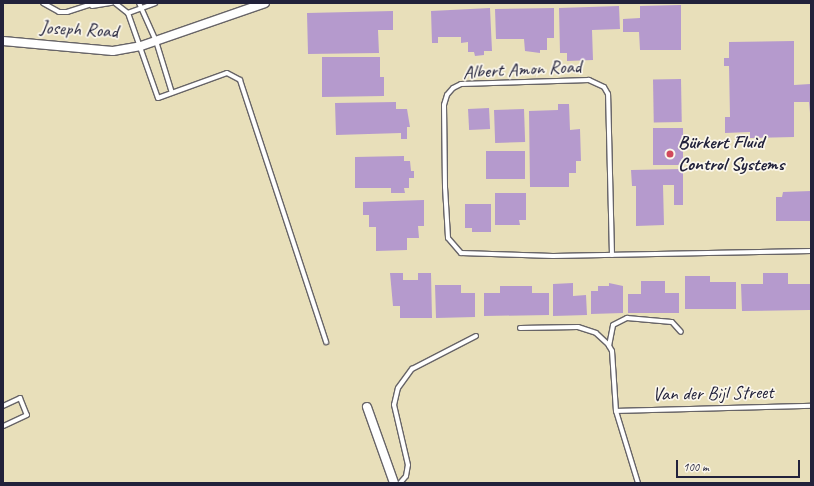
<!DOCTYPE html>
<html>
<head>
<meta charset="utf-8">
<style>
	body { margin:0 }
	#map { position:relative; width:814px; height:486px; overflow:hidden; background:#e8dfba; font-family:Caveat,sans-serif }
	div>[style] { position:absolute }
	.building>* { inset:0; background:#b59acd; transform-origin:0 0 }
	.roads { filter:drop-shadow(1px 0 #676467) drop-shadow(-1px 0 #676467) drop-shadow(0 1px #676467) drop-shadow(0 -1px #676467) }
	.service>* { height:4px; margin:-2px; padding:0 2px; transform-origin:2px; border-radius:2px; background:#fff }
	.minor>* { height:8px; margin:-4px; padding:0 4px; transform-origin:4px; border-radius:4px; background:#fff }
	.dots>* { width:11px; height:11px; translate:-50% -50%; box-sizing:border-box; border:2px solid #fbf7ec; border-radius:50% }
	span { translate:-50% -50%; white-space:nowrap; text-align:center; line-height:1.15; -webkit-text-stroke:3.5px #fbf7ec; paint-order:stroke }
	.street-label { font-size:19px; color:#22223b }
	.poi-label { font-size:19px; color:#22223b; font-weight:700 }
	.left { translate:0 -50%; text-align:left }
	.frame { position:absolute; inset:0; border:4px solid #22223b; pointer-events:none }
	.scale { position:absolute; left:676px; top:460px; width:124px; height:18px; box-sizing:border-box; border:2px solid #22223b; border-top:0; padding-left:5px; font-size:12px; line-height:14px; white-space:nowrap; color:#22223b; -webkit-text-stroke:3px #fbf7ec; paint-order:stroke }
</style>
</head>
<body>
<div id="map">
	<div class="building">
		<div style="clip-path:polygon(681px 5px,681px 50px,640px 50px,639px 32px,623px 32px,623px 19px,640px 18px,640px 6px)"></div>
		<div style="clip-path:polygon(619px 6px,620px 29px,592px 30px,593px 60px,567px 61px,567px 53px,560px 53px,559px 8px)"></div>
		<div style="clip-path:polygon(490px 8px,492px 51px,484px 51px,484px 55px,475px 56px,474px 52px,468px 52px,468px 42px,461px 43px,461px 37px,438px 37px,438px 43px,432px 43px,431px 11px)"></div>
		<div style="clip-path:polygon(554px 8px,554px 38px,547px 38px,547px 50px,540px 50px,540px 53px,525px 51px,524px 39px,496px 39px,495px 9px)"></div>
		<div style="clip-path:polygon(393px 11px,393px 30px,378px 30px,379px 53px,308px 54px,307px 13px)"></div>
		<div style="clip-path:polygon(794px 41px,794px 85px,810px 84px,811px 60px,811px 124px,809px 102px,794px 102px,794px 137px,750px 138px,750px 132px,725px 133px,725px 117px,730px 117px,729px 66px,724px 66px,724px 58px,729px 58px,729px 42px)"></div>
		<div style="clip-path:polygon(322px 57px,380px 57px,380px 77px,384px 77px,384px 96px,322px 97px)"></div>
		<div style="left:681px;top:79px;width:43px;height:28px;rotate:89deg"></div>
		<div style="clip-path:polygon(396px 102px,396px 109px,407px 109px,410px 127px,407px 127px,407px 139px,401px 139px,401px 133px,336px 135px,335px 103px)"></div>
		<div style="clip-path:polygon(558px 104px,569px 104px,570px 130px,580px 129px,581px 161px,576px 161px,576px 173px,569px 173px,569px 187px,530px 187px,529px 111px,558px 110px)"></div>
		<div style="left:489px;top:108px;width:21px;height:21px;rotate:87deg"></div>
		<div style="left:524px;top:109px;width:33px;height:30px;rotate:88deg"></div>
		<div style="left:653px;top:128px;width:30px;height:37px"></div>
		<div style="left:486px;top:151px;width:39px;height:28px"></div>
		<div style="clip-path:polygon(404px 156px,404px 161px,410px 161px,411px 171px,414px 171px,414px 178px,409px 178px,409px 188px,404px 188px,405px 193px,391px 193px,391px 188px,355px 188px,355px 157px)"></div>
		<div style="clip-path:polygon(683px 169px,683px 205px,674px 205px,674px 185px,663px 185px,664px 225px,636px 226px,636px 186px,632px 186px,631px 170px)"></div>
		<div style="clip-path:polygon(811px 191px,811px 221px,776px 221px,776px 197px,782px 197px,783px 192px)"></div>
		<div style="clip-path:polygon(495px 193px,526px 193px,526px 220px,519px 220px,520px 225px,495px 225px)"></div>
		<div style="clip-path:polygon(424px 200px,424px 226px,418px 226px,419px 238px,407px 238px,407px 250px,376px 251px,376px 227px,369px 227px,369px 215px,363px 215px,363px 202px)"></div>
		<div style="clip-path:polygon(465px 204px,491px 204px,491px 232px,472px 232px,472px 228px,465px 228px)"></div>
		<div style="clip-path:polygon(390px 273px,403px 273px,403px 280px,418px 280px,418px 273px,431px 273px,432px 318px,400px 318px,400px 306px,393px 306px)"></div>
		<div style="clip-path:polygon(763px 273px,788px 273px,788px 284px,810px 284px,810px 310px,742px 311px,741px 284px,763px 284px)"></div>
		<div style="clip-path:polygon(685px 276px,710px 276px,710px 282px,736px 282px,736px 309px,685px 309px)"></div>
		<div style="clip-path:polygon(641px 281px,665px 281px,665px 293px,679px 293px,679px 313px,628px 313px,628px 294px,641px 294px)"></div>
		<div style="clip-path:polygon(573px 283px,573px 296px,586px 295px,587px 315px,553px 316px,553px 284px)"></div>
		<div style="clip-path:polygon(609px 283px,623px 286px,623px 313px,591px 314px,591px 291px,598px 291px,598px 286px,609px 286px)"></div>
		<div style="clip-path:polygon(435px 285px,461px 285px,461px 293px,475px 293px,475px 317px,436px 318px)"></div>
		<div style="clip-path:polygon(500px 286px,532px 286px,532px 293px,549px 293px,549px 315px,484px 316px,484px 293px,500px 293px)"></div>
	</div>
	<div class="roads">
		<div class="service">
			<div style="left:43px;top:3px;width:18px;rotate:29deg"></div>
			<div style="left:59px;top:12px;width:8px"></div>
			<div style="left:67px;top:12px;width:29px;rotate:-18deg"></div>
			<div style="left:115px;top:3px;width:16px;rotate:38deg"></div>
			<div style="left:128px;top:13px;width:90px;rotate:70.6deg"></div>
			<div style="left:158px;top:98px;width:73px;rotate:-19.9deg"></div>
			<div style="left:227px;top:73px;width:15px;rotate:28deg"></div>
			<div style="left:240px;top:80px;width:276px;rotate:71.8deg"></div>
			<div style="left:139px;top:3px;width:42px;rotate:65.9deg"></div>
			<div style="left:156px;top:41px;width:54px;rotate:72.9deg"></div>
			<div style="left:92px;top:6px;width:20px;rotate:-9deg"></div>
			<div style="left:128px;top:13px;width:29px;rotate:-20deg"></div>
			<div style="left:612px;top:255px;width:161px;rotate:-91.4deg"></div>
			<div style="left:608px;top:94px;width:8px;rotate:-120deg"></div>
			<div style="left:604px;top:87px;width:17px;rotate:-155deg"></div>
			<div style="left:589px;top:80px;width:128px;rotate:178.2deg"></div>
			<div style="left:461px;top:84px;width:9px;rotate:153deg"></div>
			<div style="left:453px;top:88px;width:9px;rotate:131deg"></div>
			<div style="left:447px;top:95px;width:10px;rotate:107deg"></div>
			<div style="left:444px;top:105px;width:82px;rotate:89.3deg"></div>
			<div style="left:445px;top:187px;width:51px;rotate:86.6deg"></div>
			<div style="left:448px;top:238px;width:20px;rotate:49deg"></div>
			<div style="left:461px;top:253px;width:92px;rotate:1.9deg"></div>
			<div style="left:553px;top:256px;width:258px;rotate:-1.1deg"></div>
			<div style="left:520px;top:328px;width:58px;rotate:-1deg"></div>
			<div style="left:578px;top:327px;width:19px;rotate:18deg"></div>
			<div style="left:596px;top:333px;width:16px;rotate:43deg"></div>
			<div style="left:608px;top:344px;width:8px;rotate:60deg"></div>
			<div style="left:612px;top:351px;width:60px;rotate:86.2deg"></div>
			<div style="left:616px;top:411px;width:75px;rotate:73deg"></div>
			<div style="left:609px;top:346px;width:21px;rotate:-79deg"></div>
			<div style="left:613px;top:325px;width:16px;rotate:-27deg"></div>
			<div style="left:627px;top:318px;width:45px;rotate:5.1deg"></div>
			<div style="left:672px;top:322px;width:13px;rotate:48deg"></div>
			<div style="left:3px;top:406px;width:19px;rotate:-25deg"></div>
			<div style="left:20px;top:398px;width:18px;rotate:68deg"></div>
			<div style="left:27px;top:415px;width:26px;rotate:155deg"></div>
			<div style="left:616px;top:411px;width:195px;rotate:-1.5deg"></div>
			<div style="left:400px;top:483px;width:9px;rotate:-49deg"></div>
			<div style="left:406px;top:476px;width:11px;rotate:-80deg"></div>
			<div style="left:408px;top:465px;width:62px;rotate:-103.1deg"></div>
			<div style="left:394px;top:405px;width:17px;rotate:-77deg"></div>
			<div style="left:398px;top:388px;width:24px;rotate:-54deg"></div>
			<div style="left:412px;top:369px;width:72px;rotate:-27.3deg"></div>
		</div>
		<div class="minor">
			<div style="left:3px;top:41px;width:110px;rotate:5.2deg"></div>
			<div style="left:113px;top:51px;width:28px;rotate:-10deg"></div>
			<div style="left:141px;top:46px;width:131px;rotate:-19.1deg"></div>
			<div style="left:367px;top:407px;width:81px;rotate:70.4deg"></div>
		</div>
	</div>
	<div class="dots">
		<div style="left:670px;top:154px;background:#d1495b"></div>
	</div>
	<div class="street-label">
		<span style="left:79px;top:30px;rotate:3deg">Joseph Road</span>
		<span style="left:522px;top:70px;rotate:-3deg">Albert Amon Road</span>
		<span style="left:713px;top:394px;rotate:-1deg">Van der Bijl Street</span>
	</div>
	<div class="poi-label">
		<span class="left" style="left:678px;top:154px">Bürkert Fluid<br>Control Systems</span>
	</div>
	<div class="frame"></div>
	<div class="scale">100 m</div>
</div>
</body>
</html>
